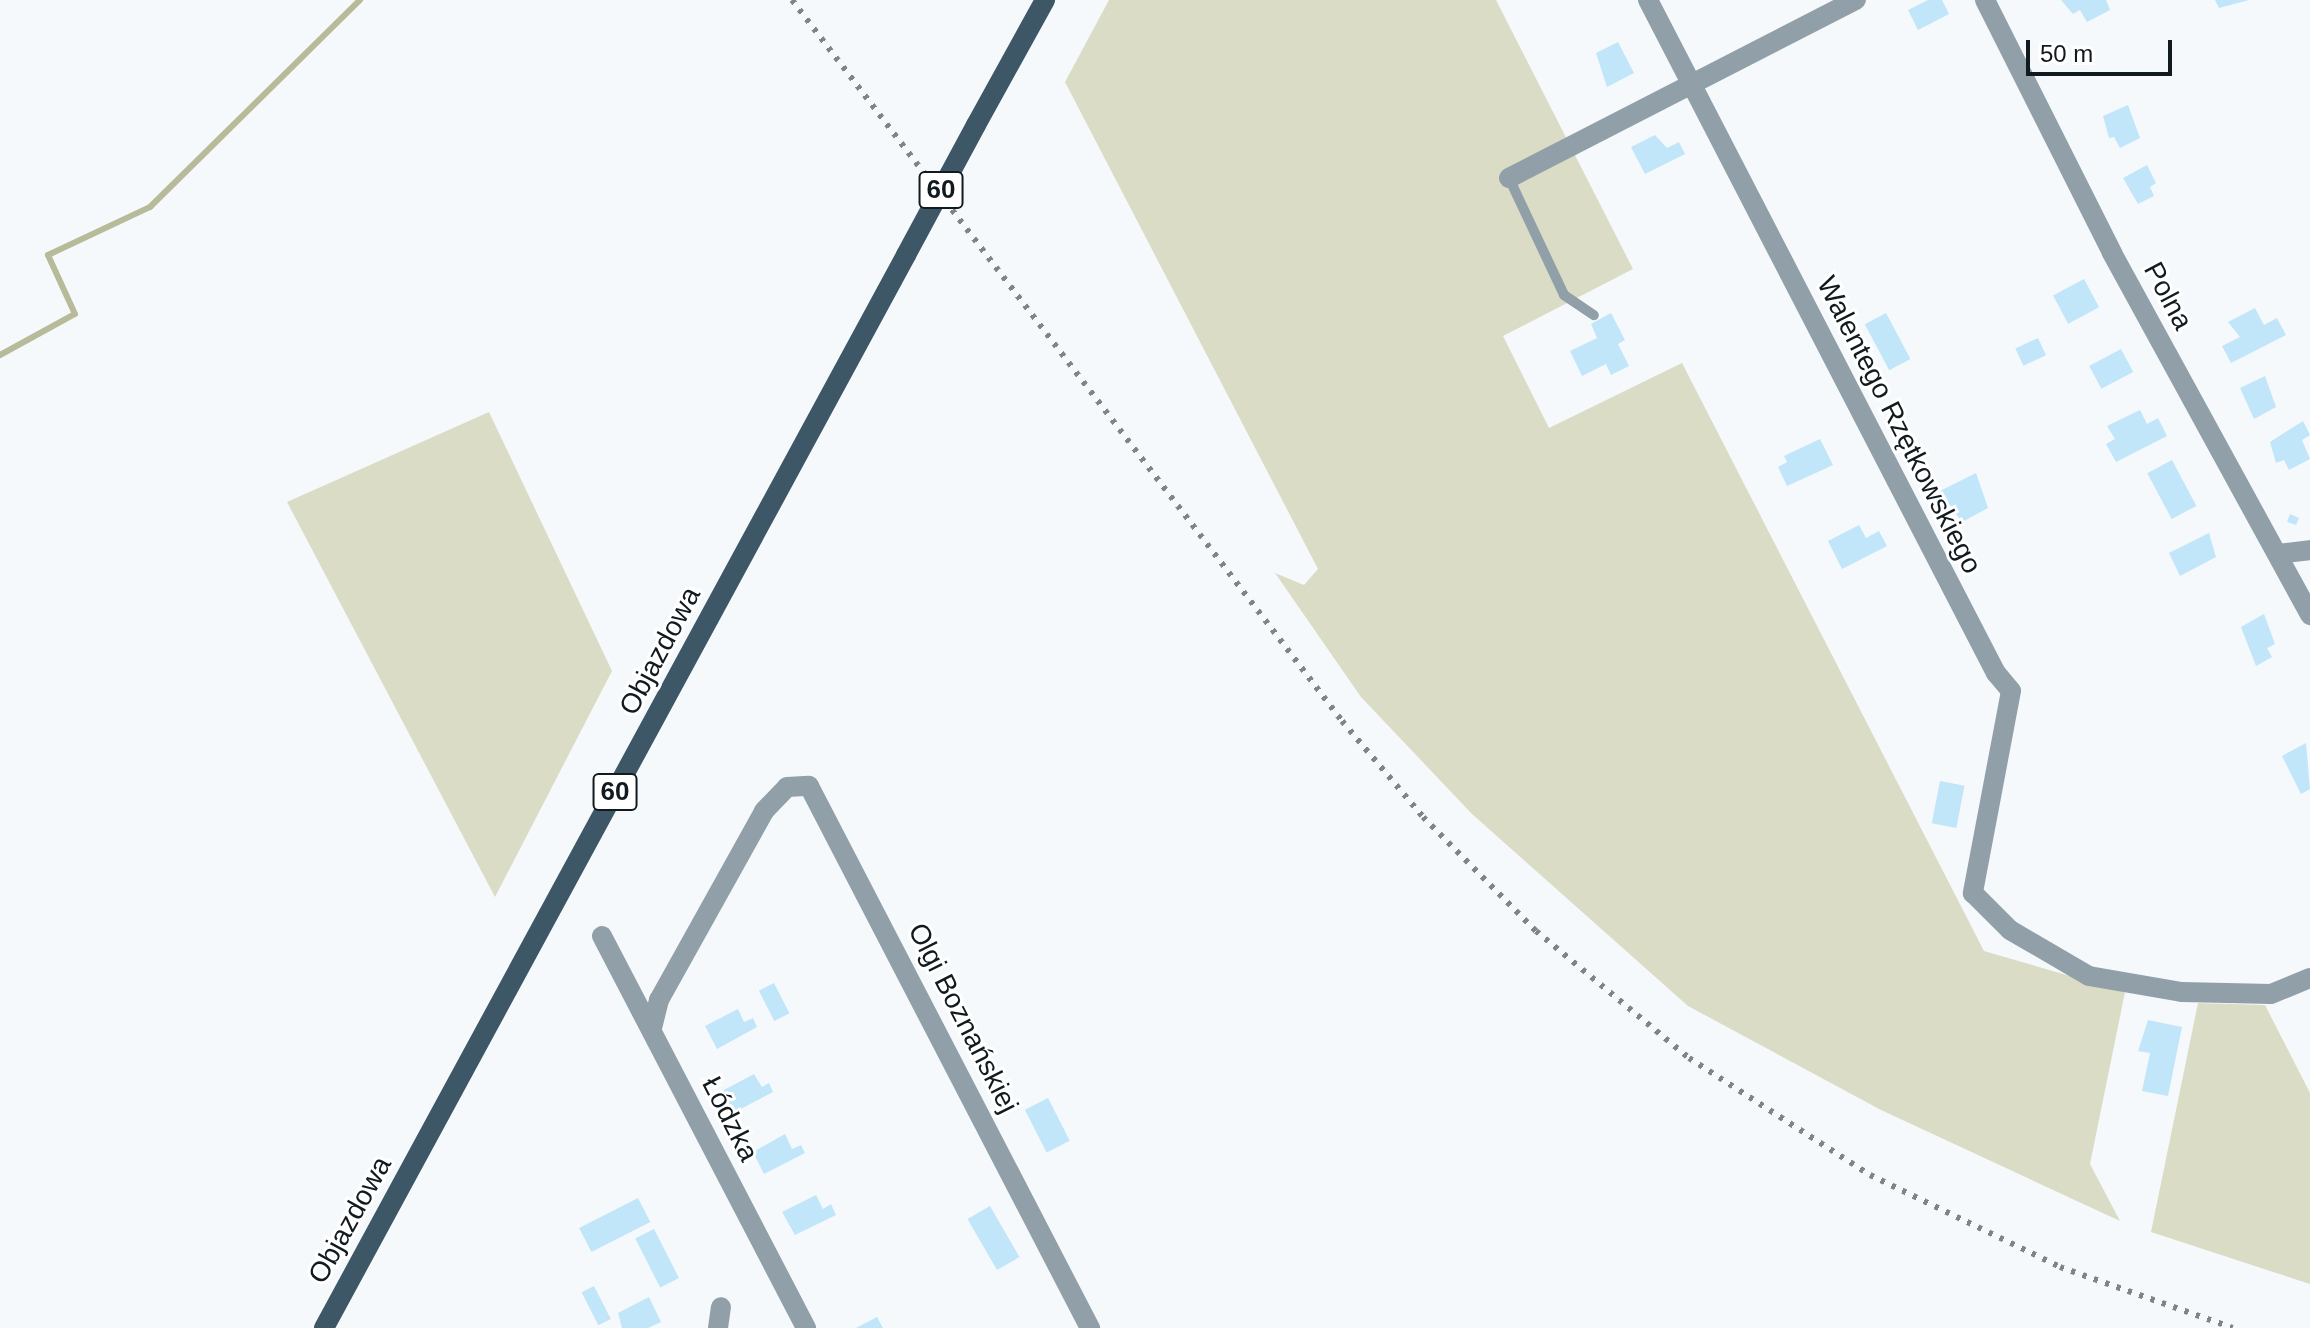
<!DOCTYPE html>
<html>
<head>
<meta charset="utf-8">
<style>
	body { margin:0 }
	#map { position:relative; width:2310px; height:1328px; overflow:hidden; background:#f5f9fc; font-family:Helvetica,sans-serif }
	div>[style] { position:absolute }
	.green>* { inset:0; background:#dadcc5 }
	.stream>* { height:6px; margin:-3px; padding:0 3px; transform-origin:3px; border-radius:3px; background:#b8bb99 }
	.building>* { inset:0; background:#c1e5f9; transform-origin:0 0 }
	.lane>* { height:10px; margin:-5px; padding:0 5px; transform-origin:5px; border-radius:5px; background:#91a0a8 }
	.street>* { height:20px; margin:-10px; padding:0 10px; transform-origin:10px; border-radius:10px; background:#91a0a8 }
	.primary>* { height:20px; margin:-10px; padding:0 10px; transform-origin:10px; border-radius:10px; background:#3d5766 }
	.rail>* { height:6px; margin-top:-3px; transform-origin:0; background:repeating-linear-gradient(90deg,#7e8589 0 4px,transparent 0 12px) }
	.primary-bridge>* { height:20px; margin:-10px; padding:0 10px; transform-origin:10px; border-radius:10px; background:#3d5766 }
	span { translate:-50% -50%; white-space:nowrap; text-align:center; line-height:1.15; -webkit-text-stroke:6px #fff; paint-order:stroke }
	.shield-label span { padding:2px 6px; background:#fff; border:2px solid; border-radius:6px; -webkit-text-stroke-width:0 }
	.shield-label { font-size:26px; color:#111a1f; font-weight:700 }
	.street-label { font-size:28px; color:#111a1f }
	.scale { position:absolute; left:2026px; top:40px; width:146px; height:36px; box-sizing:border-box; border:4px solid #111a1f; border-top:0; padding-left:10px; font-size:24px; line-height:28px; white-space:nowrap; color:#111a1f; -webkit-text-stroke:6px #fff; paint-order:stroke }
</style>
</head>
<body>
<div id="map">
	<div class="green">
		<div style="clip-path:polygon(1109px 0,1496px 0,1633px 269px,1503px 336px,1549px 428px,1682px 363px,1984px 951px,2125px 992px,2090px 1164px,2120px 1221px,1881px 1110px,1688px 1006px,1472px 814px,1361px 697px,1275px 573px,1304px 585px,1318px 569px,1065px 82px)"></div>
		<div style="clip-path:polygon(489px 412px,612px 671px,495px 897px,287px 502px)"></div>
		<div style="clip-path:polygon(2198px 1003px,2265px 1005px,2310px 1093px,2310px 1284px,2151px 1232px)"></div>
	</div>
	<div class="stream">
		<div style="left:0;top:355px;width:85px;rotate:-28.7deg"></div>
		<div style="left:75px;top:314px;width:65px;rotate:-114.6deg"></div>
		<div style="left:48px;top:255px;width:113px;rotate:-25.2deg"></div>
		<div style="left:150px;top:207px;width:295px;rotate:-44.6deg"></div>
	</div>
	<div class="building">
		<div style="clip-path:polygon(1928px 0,1942px 0,1949px 14px,1918px 30px,1908px 10px)"></div>
		<div style="clip-path:polygon(2061px 0,2106px 0,2110px 10px,2087px 22px,2080px 10px,2073px 14px)"></div>
		<div style="clip-path:polygon(2215px 0,2249px 0,2219px 8px)"></div>
		<div style="clip-path:polygon(1618px 42px,1634px 73px,1607px 87px,1596px 53px)"></div>
		<div style="clip-path:polygon(2128px 105px,2140px 138px,2120px 148px,2114px 137px,2109px 138px,2103px 116px)"></div>
		<div style="clip-path:polygon(1655px 135px,1667px 148px,1679px 142px,1685px 154px,1645px 174px,1631px 147px)"></div>
		<div style="clip-path:polygon(2147px 165px,2156px 183px,2150px 187px,2154px 196px,2138px 204px,2123px 178px)"></div>
		<div style="left:2084px;top:279px;width:32px;height:35px;rotate:62deg"></div>
		<div style="clip-path:polygon(2255px 308px,2264px 325px,2277px 318px,2286px 335px,2231px 363px,2222px 346px,2240px 337px,2228px 322px)"></div>
		<div style="clip-path:polygon(1611px 313px,1625px 340px,1618px 344px,1629px 366px,1611px 375px,1606px 364px,1582px 376px,1570px 351px,1597px 338px,1591px 324px)"></div>
		<div style="left:1886px;top:313px;width:52px;height:24px;rotate:62deg"></div>
		<div style="left:2038px;top:338px;width:19px;height:25px;rotate:65deg"></div>
		<div style="left:2121px;top:349px;width:26px;height:36px;rotate:62deg"></div>
		<div style="clip-path:polygon(2265px 376px,2276px 407px,2254px 419px,2240px 388px)"></div>
		<div style="clip-path:polygon(2140px 410px,2147px 424px,2158px 418px,2167px 436px,2116px 462px,2106px 444px,2115px 439px,2107px 426px)"></div>
		<div style="clip-path:polygon(2303px 421px,2310px 435px,2302px 440px,2310px 459px,2289px 470px,2284px 460px,2276px 463px,2270px 442px)"></div>
		<div style="clip-path:polygon(1820px 439px,1833px 465px,1787px 486px,1778px 467px,1787px 462px,1784px 456px)"></div>
		<div style="left:2172px;top:460px;width:52px;height:28px;rotate:62deg"></div>
		<div style="clip-path:polygon(1976px 473px,1988px 508px,1962px 522px,1940px 491px)"></div>
		<div style="clip-path:polygon(2290px 514px,2299px 518px,2296px 525px,2287px 522px)"></div>
		<div style="clip-path:polygon(1859px 525px,1866px 538px,1879px 531px,1887px 546px,1842px 569px,1828px 541px)"></div>
		<div style="clip-path:polygon(2209px 533px,2216px 557px,2180px 576px,2169px 553px)"></div>
		<div style="clip-path:polygon(2264px 614px,2275px 644px,2267px 648px,2272px 657px,2256px 666px,2241px 627px)"></div>
		<div style="clip-path:polygon(2306px 743px,2310px 789px,2301px 794px,2282px 756px)"></div>
		<div style="left:1940px;top:781px;width:25px;height:43px;rotate:11deg"></div>
		<div style="left:774px;top:983px;width:34px;height:17px;rotate:63deg"></div>
		<div style="clip-path:polygon(738px 1009px,744px 1022px,753px 1018px,757px 1027px,717px 1049px,705px 1026px)"></div>
		<div style="clip-path:polygon(2148px 1020px,2182px 1027px,2168px 1096px,2142px 1091px,2150px 1053px,2138px 1051px)"></div>
		<div style="clip-path:polygon(754px 1074px,762px 1087px,769px 1083px,773px 1092px,733px 1113px,722px 1091px)"></div>
		<div style="left:1048px;top:1098px;width:48px;height:26px;rotate:63deg"></div>
		<div style="clip-path:polygon(785px 1134px,792px 1149px,801px 1145px,805px 1153px,764px 1174px,753px 1152px)"></div>
		<div style="clip-path:polygon(816px 1195px,823px 1209px,831px 1204px,836px 1215px,795px 1235px,782px 1212px)"></div>
		<div style="left:638px;top:1198px;width:27px;height:66px;rotate:63deg"></div>
		<div style="left:990px;top:1206px;width:59px;height:26px;rotate:60deg"></div>
		<div style="left:654px;top:1229px;width:55px;height:21px;rotate:63deg"></div>
		<div style="left:594px;top:1286px;width:37px;height:14px;rotate:63deg"></div>
		<div style="clip-path:polygon(649px 1297px,661px 1322px,648px 1328px,622px 1328px,618px 1313px)"></div>
		<div style="clip-path:polygon(877px 1317px,883px 1328px,856px 1328px)"></div>
	</div>
	<div class="lane">
		<div style="left:1509px;top:178px;width:129px;rotate:64.8deg"></div>
		<div style="left:1564px;top:295px;width:36px;rotate:34deg"></div>
	</div>
	<div class="street">
		<div style="left:1648px;top:0;width:758px;rotate:62.66deg"></div>
		<div style="left:1996px;top:673px;width:23px;rotate:50deg"></div>
		<div style="left:2011px;top:691px;width:206px;rotate:100.7deg"></div>
		<div style="left:1973px;top:893px;width:52px;rotate:45deg"></div>
		<div style="left:2010px;top:930px;width:91px;rotate:30.2deg"></div>
		<div style="left:2089px;top:976px;width:94px;rotate:9.8deg"></div>
		<div style="left:2182px;top:992px;width:89px;rotate:1.3deg"></div>
		<div style="left:2271px;top:994px;width:42px;rotate:-22.3deg"></div>
		<div style="left:1985px;top:0;width:283px;rotate:63.3deg"></div>
		<div style="left:2112px;top:253px;width:413px;rotate:61.3deg"></div>
		<div style="left:1509px;top:178px;width:390px;rotate:-27.2deg"></div>
		<div style="left:2278px;top:554px;width:32px;rotate:-7deg"></div>
		<div style="left:602px;top:936px;width:442px;rotate:62.5deg"></div>
		<div style="left:652px;top:1028px;width:29px;rotate:-76deg"></div>
		<div style="left:659px;top:1000px;width:216px;rotate:-60.9deg"></div>
		<div style="left:764px;top:811px;width:33px;rotate:-46deg"></div>
		<div style="left:787px;top:787px;width:22px;rotate:-3deg"></div>
		<div style="left:809px;top:786px;width:611px;rotate:62.6deg"></div>
		<div style="left:718px;top:1328px;width:21px;rotate:-82deg"></div>
	</div>
	<div class="primary">
		<div style="left:976px;top:125px;width:143px;rotate:-61.1deg"></div>
		<div style="left:324px;top:1328px;width:1221px;rotate:-61.52deg"></div>
	</div>
	<div class="rail">
		<div style="left:792px;top:0;width:907px;rotate:52.66deg"></div>
		<div style="left:1342px;top:721px;width:126px;rotate:49.8deg"></div>
		<div style="left:1423px;top:817px;width:161px;rotate:45.3deg"></div>
		<div style="left:1536px;top:931px;width:199px;rotate:39.7deg"></div>
		<div style="left:1689px;top:1058px;width:216px;rotate:32.9deg"></div>
		<div style="left:1870px;top:1175px;width:211px;rotate:25.8deg"></div>
		<div style="left:2060px;top:1267px;width:183px;rotate:19.4deg"></div>
	</div>
	<div class="primary-bridge">
		<div style="left:906px;top:255px;width:148px;rotate:-61.7deg"></div>
	</div>
	<div class="shield-label">
		<span style="left:941px;top:190px">60</span>
		<span style="left:615px;top:792px">60</span>
	</div>
	<div class="street-label">
		<span style="left:2168px;top:296px;rotate:62deg">Polna</span>
		<span style="left:1899px;top:425px;rotate:63deg">Walentego Rzętkowskiego</span>
		<span style="left:660px;top:651px;rotate:-62deg">Objazdowa</span>
		<span style="left:963px;top:1018px;rotate:63deg">Olgi Boznańskiej</span>
		<span style="left:730px;top:1119px;rotate:63deg">Łódzka</span>
		<span style="left:350px;top:1220px;rotate:-61deg">Objazdowa</span>
	</div>
	<div class="scale">50 m</div>
</div>
</body>
</html>
